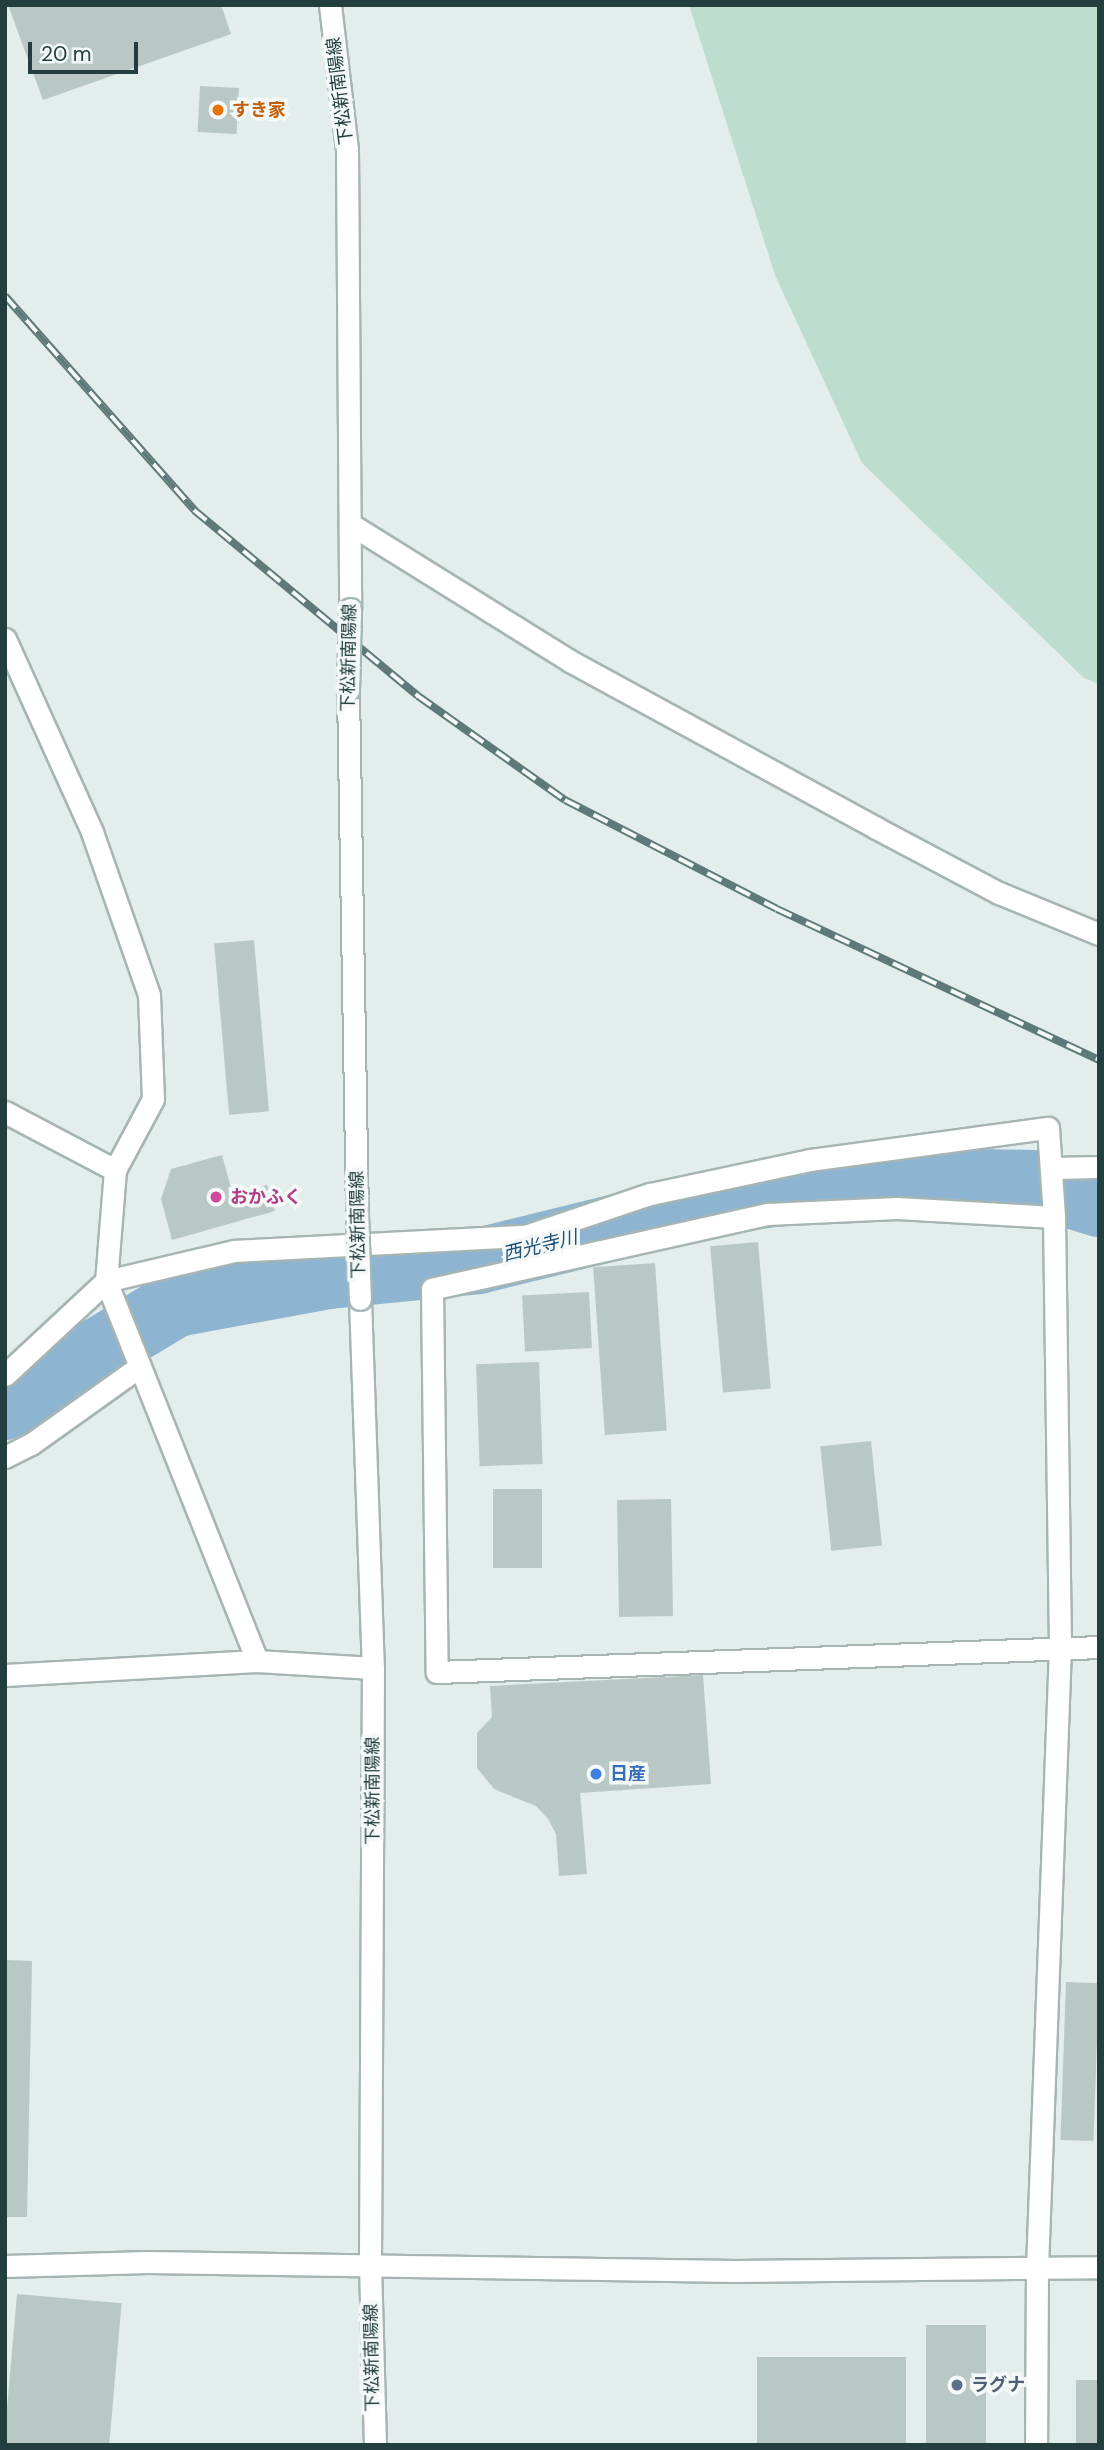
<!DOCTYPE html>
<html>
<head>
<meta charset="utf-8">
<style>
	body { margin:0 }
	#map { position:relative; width:1104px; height:2450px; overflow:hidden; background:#e3edeb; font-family:"DM Sans","Noto Sans JP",sans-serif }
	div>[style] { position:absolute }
	.green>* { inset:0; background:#bdddce }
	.water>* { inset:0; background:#8db4d0 }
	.river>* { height:66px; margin:-33px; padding:0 33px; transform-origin:33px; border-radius:33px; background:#8db4d0 }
	.building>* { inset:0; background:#b9c8c5; transform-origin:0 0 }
	.roads { filter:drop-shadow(2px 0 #a6b5b4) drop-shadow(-2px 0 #a6b5b4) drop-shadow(0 2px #a6b5b4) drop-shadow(0 -2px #a6b5b4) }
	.minor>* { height:21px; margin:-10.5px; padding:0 10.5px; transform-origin:10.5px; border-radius:10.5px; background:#fff }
	.secondary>* { height:21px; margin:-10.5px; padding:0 10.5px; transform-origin:10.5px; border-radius:10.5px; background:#fff }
	.rail>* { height:8px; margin-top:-4px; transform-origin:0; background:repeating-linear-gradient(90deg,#f4f9f8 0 16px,#5e7979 0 32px); box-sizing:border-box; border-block:2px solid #5e7979 }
	.bridges { filter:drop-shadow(2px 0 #a2b8b6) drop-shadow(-2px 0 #a2b8b6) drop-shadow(0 2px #a2b8b6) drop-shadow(0 -2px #a2b8b6) }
	.secondary-bridge>* { height:21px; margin:-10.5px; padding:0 10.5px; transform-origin:10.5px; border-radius:10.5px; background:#fff }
	.dots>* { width:19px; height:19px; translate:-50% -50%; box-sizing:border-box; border:4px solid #f4f9f8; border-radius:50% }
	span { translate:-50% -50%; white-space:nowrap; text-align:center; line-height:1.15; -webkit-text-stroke:7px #f4f9f8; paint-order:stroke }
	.street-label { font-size:18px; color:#233e3e }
	.food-label { font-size:18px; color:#c56008; font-weight:700 }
	.left { translate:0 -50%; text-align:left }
	.hotel-label { font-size:18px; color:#b23c85; font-weight:700 }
	.shop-label { font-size:18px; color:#366cbe; font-weight:700 }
	.service-label { font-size:18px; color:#4e5e75; font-weight:700 }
	.water-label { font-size:19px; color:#1e5279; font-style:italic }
	.frame { position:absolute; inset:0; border:7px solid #233e3e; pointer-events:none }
	.scale { position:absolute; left:28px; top:42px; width:110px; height:32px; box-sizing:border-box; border:4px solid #233e3e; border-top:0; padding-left:9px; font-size:21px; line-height:24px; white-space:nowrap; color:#233e3e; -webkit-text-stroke:5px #f4f9f8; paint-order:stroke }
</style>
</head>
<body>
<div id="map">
	<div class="green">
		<div style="clip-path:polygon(689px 5px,1099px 5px,1099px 684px,1084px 678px,862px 463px,775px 275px)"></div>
	</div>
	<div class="water">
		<div style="clip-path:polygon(1032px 1183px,1099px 1193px,1099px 1215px)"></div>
	</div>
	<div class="river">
		<div style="left:5px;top:1407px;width:200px;rotate:-31.1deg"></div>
		<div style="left:176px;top:1304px;width:156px;rotate:-10.4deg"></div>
		<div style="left:329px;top:1276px;width:150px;rotate:-5.7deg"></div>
		<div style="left:478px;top:1261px;width:251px;rotate:-13.8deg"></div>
		<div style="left:722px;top:1201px;width:159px;rotate:-7.6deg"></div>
		<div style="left:880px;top:1180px;width:152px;rotate:1.1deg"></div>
		<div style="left:1032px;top:1183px;width:70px;rotate:17.4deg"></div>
	</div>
	<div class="building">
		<div style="clip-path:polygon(8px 5px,221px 5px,231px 34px,43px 100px)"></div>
		<div style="left:200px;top:86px;width:39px;height:46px;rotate:3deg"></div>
		<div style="left:254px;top:940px;width:172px;height:40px;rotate:85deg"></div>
		<div style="clip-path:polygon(222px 1155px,233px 1195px,267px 1185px,275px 1211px,172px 1240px,161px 1199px,171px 1169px)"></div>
		<div style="left:758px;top:1242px;width:147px;height:48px;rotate:85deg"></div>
		<div style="left:655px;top:1263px;width:168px;height:62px;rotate:86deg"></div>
		<div style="left:589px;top:1292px;width:56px;height:67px;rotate:87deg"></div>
		<div style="left:539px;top:1362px;width:102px;height:63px;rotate:88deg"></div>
		<div style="left:871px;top:1441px;width:105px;height:51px;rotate:84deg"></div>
		<div style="left:493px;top:1489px;width:49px;height:79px"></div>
		<div style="left:671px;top:1499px;width:117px;height:54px;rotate:89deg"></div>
		<div style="clip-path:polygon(703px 1675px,711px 1784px,580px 1793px,587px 1874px,559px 1876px,556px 1834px,548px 1819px,536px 1806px,494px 1789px,477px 1768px,477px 1733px,492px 1717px,490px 1686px)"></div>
		<div style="clip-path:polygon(5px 1960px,32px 1961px,27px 2217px,5px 2217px)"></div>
		<div style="left:1066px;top:1982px;width:33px;height:158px;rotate:2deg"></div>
		<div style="left:17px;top:2294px;width:105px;height:151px;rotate:5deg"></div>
		<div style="left:926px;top:2325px;width:60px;height:120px"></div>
		<div style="left:757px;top:2357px;width:149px;height:88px"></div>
		<div style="left:1076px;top:2380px;width:23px;height:65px"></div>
	</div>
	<div class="roads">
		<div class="minor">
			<div style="left:350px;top:524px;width:259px;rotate:31.9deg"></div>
			<div style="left:570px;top:661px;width:349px;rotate:28.6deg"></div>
			<div style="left:876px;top:828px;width:139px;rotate:27.9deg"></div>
			<div style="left:999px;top:893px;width:108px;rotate:22.3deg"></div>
			<div style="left:5px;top:639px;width:212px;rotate:65.7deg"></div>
			<div style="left:92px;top:832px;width:173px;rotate:70.7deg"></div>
			<div style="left:149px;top:995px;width:104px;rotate:87.8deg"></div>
			<div style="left:153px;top:1099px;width:81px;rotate:118.2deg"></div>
			<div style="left:115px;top:1170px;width:111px;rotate:94.6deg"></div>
			<div style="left:106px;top:1281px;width:409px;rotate:68.3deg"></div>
			<div style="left:5px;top:1112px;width:124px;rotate:27.8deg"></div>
			<div style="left:1052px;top:1168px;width:47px;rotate:-1.2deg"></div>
			<div style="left:1054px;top:1217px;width:157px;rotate:-176.7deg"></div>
			<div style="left:897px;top:1208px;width:130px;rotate:177.4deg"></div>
			<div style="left:767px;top:1214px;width:343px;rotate:167.4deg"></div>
			<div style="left:432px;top:1289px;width:383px;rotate:89.3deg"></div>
			<div style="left:437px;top:1672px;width:662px;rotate:-2.16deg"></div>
			<div style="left:5px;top:1375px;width:138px;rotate:-42.9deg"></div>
			<div style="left:106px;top:1281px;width:131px;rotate:-13.2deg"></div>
			<div style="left:234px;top:1251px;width:291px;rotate:-3deg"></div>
			<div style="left:525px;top:1236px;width:132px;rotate:-18.6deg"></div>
			<div style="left:650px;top:1194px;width:164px;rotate:-12deg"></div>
			<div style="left:810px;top:1160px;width:240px;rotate:-7.7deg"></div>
			<div style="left:1048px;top:1128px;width:89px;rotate:86.1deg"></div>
			<div style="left:1054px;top:1217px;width:430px;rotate:89.2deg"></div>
			<div style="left:1060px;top:1647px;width:620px;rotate:92.12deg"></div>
			<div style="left:1037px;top:2267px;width:178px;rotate:90.3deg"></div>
			<div style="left:5px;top:1457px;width:29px;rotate:-27deg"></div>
			<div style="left:31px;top:1444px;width:133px;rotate:-35.5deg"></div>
			<div style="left:5px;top:1675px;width:252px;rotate:-3.2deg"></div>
			<div style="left:257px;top:1661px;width:116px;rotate:3.5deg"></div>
			<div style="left:5px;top:2266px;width:143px;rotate:-1.6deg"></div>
			<div style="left:148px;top:2262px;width:587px;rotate:0.88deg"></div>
			<div style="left:735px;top:2271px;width:364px;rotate:-0.6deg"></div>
		</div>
		<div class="secondary">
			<div style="left:330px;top:5px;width:145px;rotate:83.3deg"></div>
			<div style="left:347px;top:149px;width:460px;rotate:89.6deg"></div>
			<div style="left:348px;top:690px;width:525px;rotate:89.02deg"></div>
			<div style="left:360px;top:1299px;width:369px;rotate:88deg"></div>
			<div style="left:373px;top:1668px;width:597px;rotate:90.29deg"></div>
			<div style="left:370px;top:2265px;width:180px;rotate:88.4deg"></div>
		</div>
	</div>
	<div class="rail">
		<div style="left:5px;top:296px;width:286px;rotate:48.5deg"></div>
		<div style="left:194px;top:510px;width:291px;rotate:39.7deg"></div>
		<div style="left:418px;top:696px;width:180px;rotate:35.3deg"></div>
		<div style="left:565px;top:800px;width:238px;rotate:27.2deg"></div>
		<div style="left:777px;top:909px;width:356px;rotate:25.1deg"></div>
	</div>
	<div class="bridges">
		<div class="secondary-bridge">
			<div style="left:348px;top:690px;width:81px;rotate:-88.6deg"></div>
			<div style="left:357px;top:1215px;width:84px;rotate:88deg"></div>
		</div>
	</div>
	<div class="dots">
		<div style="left:218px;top:110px;background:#e8710a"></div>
		<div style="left:216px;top:1197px;background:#d1479c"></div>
		<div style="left:596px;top:1774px;background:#3f7fe0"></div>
		<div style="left:957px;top:2385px;background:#5c6f8a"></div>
	</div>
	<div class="street-label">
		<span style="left:340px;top:91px;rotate:-97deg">下松新南陽線</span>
		<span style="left:349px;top:658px;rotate:-89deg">下松新南陽線</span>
		<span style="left:358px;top:1225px;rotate:-91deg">下松新南陽線</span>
		<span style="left:373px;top:1791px;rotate:-90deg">下松新南陽線</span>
		<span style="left:372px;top:2358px;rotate:-91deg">下松新南陽線</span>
	</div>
	<div class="food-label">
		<span class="left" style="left:232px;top:110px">すき家</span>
	</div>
	<div class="hotel-label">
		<span class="left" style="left:230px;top:1197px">おかふく</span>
	</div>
	<div class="shop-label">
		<span class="left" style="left:610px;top:1774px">日産</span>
	</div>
	<div class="service-label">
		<span class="left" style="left:971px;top:2385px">ラグナ</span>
	</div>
	<div class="water-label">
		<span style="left:540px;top:1246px;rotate:-14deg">西光寺川</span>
	</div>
	<div class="frame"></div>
	<div class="scale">20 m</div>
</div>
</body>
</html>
